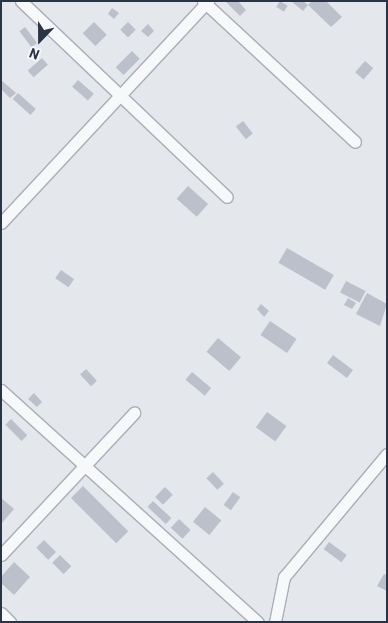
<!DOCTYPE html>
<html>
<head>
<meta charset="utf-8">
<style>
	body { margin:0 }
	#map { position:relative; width:388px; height:623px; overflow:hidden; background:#e4e7ec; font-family:Barlow,sans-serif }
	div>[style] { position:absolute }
	.building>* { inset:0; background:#bbc0ca; transform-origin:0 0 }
	.roads { filter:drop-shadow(1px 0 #a9aeb7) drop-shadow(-1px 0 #a9aeb7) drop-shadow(0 1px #a9aeb7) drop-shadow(0 -1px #a9aeb7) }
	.street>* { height:11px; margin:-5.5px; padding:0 5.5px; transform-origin:5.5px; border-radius:5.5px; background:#f7f8fa }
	span { translate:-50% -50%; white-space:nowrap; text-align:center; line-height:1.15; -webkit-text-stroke:5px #f4f6f9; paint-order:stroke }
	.frame { position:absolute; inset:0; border:2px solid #2b3445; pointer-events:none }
	.north { position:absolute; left:15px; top:15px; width:50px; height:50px; -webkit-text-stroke:4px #f4f6f9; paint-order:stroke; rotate:202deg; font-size:14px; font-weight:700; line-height:20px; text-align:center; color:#2b3445 }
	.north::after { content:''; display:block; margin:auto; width:18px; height:22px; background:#2b3445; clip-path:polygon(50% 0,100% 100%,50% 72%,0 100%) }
</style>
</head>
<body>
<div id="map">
	<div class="building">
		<div style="clip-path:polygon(225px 1px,238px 1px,246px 10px,240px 16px)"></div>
		<div style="left:280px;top:1px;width:9px;height:7px;rotate:32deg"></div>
		<div style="clip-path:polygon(291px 1px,303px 1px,308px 5px,303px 11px)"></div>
		<div style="clip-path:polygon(312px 1px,326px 1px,342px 17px,331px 27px,308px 5px)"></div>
		<div style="clip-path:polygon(112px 8px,119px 13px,114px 19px,108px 14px)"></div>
		<div style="left:94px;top:22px;width:18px;height:16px;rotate:45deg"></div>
		<div style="left:128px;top:22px;width:11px;height:11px;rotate:45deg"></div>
		<div style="clip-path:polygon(148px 24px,154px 31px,148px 37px,141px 31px)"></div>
		<div style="left:25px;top:27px;width:20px;height:7px;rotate:53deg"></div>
		<div style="left:132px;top:51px;width:11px;height:23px;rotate:45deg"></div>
		<div style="left:42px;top:58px;width:9px;height:19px;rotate:49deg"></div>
		<div style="left:365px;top:61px;width:11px;height:15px;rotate:41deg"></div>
		<div style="clip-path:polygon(1px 80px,16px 93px,10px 98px,1px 89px)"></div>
		<div style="left:78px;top:80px;width:21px;height:9px;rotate:41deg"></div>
		<div style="left:18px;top:93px;width:24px;height:8px;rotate:42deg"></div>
		<div style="left:243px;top:121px;width:16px;height:9px;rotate:52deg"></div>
		<div style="left:188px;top:186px;width:27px;height:17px;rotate:42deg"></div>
		<div style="left:287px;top:248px;width:54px;height:17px;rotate:30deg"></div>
		<div style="left:61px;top:270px;width:16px;height:10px;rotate:35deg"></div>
		<div style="left:346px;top:281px;width:22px;height:13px;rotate:27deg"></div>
		<div style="clip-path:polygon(367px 293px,387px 304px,380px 326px,356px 314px)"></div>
		<div style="clip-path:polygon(348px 298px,356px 303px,352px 309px,344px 305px)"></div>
		<div style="clip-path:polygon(261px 304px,269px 311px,264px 317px,257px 309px)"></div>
		<div style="left:270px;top:321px;width:32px;height:17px;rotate:34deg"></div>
		<div style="left:218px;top:338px;width:30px;height:18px;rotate:40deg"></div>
		<div style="left:333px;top:355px;width:25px;height:10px;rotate:37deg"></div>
		<div style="left:86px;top:369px;width:16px;height:8px;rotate:47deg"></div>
		<div style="left:192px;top:372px;width:25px;height:10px;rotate:40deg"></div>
		<div style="clip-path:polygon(34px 393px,42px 402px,37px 407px,28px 399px)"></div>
		<div style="left:267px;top:412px;width:24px;height:19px;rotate:36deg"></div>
		<div style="left:11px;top:419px;width:23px;height:8px;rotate:45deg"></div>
		<div style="left:213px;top:472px;width:16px;height:9px;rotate:47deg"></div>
		<div style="left:83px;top:486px;width:64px;height:17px;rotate:45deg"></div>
		<div style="left:165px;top:487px;width:11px;height:14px;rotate:45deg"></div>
		<div style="left:233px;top:492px;width:9px;height:16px;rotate:36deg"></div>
		<div style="clip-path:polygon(1px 498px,14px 509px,1px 524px)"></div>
		<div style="left:153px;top:501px;width:25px;height:8px;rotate:43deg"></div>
		<div style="left:205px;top:507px;width:21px;height:19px;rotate:39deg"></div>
		<div style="left:179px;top:519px;width:16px;height:12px;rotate:43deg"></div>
		<div style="left:44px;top:540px;width:17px;height:11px;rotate:45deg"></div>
		<div style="left:329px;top:542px;width:22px;height:9px;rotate:36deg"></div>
		<div style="left:60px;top:555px;width:16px;height:11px;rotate:45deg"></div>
		<div style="clip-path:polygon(14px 562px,30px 577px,14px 595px,1px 583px,1px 577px)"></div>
		<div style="clip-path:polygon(384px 574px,387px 575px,387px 591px,377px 586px)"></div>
	</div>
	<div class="roads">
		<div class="street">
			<div style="left:21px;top:1px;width:284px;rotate:43.6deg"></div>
			<div style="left:203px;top:1px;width:207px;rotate:42.8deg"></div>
			<div style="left:1px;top:223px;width:304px;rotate:-47deg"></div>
			<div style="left:1px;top:390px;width:346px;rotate:42.1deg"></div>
			<div style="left:1px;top:555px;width:195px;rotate:-46.9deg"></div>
			<div style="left:1px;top:613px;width:13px;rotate:45deg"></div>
			<div style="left:275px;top:622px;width:46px;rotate:-78.7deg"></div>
			<div style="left:284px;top:577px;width:160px;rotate:-50.1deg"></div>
		</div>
	</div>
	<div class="frame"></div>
	<div class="north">N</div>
</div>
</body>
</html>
